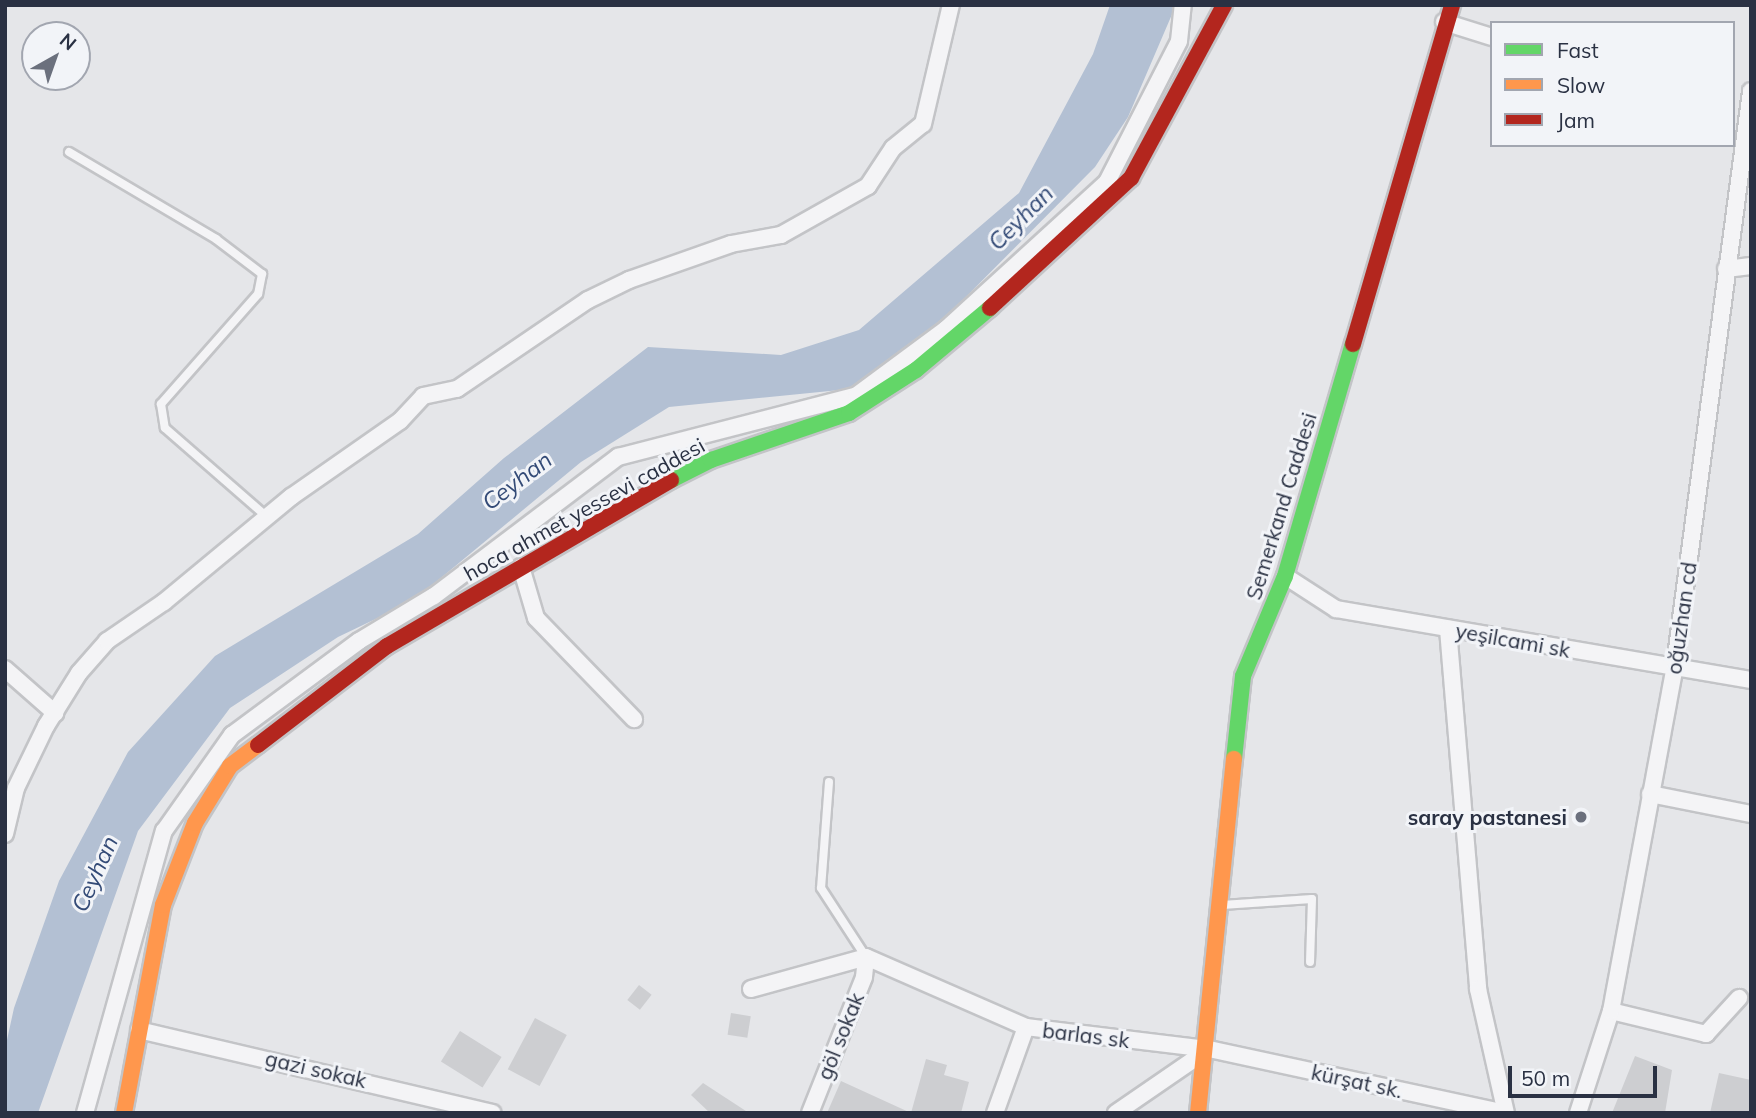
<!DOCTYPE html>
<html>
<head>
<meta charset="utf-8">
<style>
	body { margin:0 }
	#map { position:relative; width:1756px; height:1118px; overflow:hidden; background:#e5e6e9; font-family:Mulish,sans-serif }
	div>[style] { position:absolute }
	.water>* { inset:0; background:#b3c0d3 }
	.building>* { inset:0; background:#cdced1; transform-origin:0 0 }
	.roads { filter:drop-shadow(2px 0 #c3c4c7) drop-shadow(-2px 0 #c3c4c7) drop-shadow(0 2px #c3c4c7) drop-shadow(0 -2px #c3c4c7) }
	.lane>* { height:8px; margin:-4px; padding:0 4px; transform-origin:4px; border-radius:4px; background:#f4f4f6 }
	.street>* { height:16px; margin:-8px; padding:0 8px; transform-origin:8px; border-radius:8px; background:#f4f4f6 }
	.fast>* { height:16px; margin:-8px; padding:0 8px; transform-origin:8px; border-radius:8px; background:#63d668 }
	.slow>* { height:16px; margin:-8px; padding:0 8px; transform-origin:8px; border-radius:8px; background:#ff974d }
	.jam>* { height:16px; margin:-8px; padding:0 8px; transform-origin:8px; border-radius:8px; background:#b3261e }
	.dots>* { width:19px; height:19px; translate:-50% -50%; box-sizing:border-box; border:4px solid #f2f4f8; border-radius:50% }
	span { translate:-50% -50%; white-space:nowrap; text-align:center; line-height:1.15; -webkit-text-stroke:6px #f2f4f8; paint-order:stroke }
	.street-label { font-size:21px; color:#2a3143 }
	.poi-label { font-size:21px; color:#2a3143; font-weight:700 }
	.right { translate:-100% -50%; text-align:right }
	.water-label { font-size:23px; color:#344b77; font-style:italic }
	.frame { position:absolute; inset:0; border:7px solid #2a3143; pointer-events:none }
	.legend { position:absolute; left:1490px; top:21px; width:245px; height:126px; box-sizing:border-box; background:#f2f4f8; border:2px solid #a2a6b0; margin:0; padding:9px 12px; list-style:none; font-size:21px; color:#2a3143 }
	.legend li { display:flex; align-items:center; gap:14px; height:35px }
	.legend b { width:35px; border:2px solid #a2a6b0 }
	.north { position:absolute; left:21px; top:21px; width:70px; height:70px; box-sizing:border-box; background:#f2f4f8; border:2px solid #a2a6b0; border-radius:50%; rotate:40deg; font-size:19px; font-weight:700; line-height:28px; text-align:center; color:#2a3143 }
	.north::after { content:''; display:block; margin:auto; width:24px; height:32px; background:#6b707d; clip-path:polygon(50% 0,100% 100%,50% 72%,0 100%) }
	.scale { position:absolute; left:1508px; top:1066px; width:149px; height:32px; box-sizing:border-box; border:4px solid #2a3143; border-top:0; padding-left:9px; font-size:21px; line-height:24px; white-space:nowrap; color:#2a3143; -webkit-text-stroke:5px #f2f4f8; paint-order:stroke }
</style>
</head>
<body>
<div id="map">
	<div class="water">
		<div style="clip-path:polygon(1110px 5px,1176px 5px,1128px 117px,1095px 167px,931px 332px,850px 389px,669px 407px,581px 462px,413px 601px,338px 637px,230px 708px,138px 831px,38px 1113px,5px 1113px,5px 1049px,14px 1008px,59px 881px,128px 752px,215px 656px,418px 534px,504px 458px,648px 347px,781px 355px,859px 330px,1019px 193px,1093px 54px)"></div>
	</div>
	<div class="building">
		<div style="left:639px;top:985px;width:16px;height:19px;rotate:38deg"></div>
		<div style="left:731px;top:1013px;width:20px;height:22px;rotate:9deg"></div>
		<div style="left:535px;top:1018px;width:36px;height:58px;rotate:28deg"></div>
		<div style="left:460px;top:1031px;width:49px;height:36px;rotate:32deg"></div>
		<div style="clip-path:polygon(1635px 1056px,1672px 1070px,1665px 1113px,1612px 1113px)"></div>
		<div style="clip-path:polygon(926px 1059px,947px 1065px,944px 1075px,969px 1082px,961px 1113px,827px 1113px,841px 1081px,911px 1113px)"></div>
		<div style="clip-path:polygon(1719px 1073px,1751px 1080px,1751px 1113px,1710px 1113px)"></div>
		<div style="clip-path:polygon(703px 1083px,749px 1113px,710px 1113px,691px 1095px)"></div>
	</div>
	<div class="roads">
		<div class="lane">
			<div style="left:69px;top:152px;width:171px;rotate:30.6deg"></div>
			<div style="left:216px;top:239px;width:58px;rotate:37.3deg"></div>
			<div style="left:262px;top:274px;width:20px;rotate:101deg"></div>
			<div style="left:258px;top:294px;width:147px;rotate:131.4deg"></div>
			<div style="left:161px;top:404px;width:24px;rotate:81deg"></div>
			<div style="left:165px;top:428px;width:134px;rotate:41.1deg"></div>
			<div style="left:829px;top:782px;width:106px;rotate:94.3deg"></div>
			<div style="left:821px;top:888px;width:82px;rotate:56.9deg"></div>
			<div style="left:1222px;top:905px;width:90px;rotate:-3.8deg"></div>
			<div style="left:1312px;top:899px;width:63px;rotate:91.8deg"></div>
		</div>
		<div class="street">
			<div style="left:1444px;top:22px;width:50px;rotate:17.4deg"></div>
			<div style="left:1726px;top:269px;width:25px;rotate:-7deg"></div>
			<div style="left:521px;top:567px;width:53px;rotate:73.6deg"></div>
			<div style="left:536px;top:618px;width:141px;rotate:45.9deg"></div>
			<div style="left:1285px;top:576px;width:61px;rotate:32.9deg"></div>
			<div style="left:1336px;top:609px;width:421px;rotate:9.7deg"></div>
			<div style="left:1448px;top:629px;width:361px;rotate:85.2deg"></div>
			<div style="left:1478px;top:989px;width:127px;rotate:77.3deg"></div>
			<div style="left:5px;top:669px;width:67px;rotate:41.3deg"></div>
			<div style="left:1650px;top:794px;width:103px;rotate:11.2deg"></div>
			<div style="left:5px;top:834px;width:47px;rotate:-76.6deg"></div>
			<div style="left:16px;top:788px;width:69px;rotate:-64.2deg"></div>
			<div style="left:46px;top:726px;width:62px;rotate:-58.1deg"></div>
			<div style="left:79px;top:673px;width:43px;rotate:-48.8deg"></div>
			<div style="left:107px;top:641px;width:69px;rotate:-34.4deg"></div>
			<div style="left:164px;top:602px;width:165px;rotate:-39.6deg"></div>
			<div style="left:291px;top:497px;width:133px;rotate:-34.9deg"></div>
			<div style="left:400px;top:421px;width:34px;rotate:-47deg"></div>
			<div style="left:423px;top:396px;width:35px;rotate:-12deg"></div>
			<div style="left:457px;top:389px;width:158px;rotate:-34.2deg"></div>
			<div style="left:588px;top:300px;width:46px;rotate:-26deg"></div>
			<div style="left:629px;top:280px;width:108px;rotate:-19.4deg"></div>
			<div style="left:731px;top:244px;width:51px;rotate:-10.2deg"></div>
			<div style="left:781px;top:235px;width:100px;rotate:-29.4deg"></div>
			<div style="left:868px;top:186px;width:45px;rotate:-56.7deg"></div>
			<div style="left:893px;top:148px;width:38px;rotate:-39deg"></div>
			<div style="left:923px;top:124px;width:122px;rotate:-76.8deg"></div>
			<div style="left:866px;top:957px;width:175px;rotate:23.6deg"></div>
			<div style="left:1026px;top:1027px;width:184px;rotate:6.9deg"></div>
			<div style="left:1209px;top:1049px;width:113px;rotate:145.5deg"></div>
			<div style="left:751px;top:989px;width:119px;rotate:-15.5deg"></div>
			<div style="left:1611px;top:1011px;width:98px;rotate:13.6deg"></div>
			<div style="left:1706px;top:1034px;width:49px;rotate:-47.5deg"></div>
			<div style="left:139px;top:1030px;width:363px;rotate:13.2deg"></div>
			<div style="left:1209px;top:1049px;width:303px;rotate:12.2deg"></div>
			<div style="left:85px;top:1113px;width:293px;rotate:-74.4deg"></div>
			<div style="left:164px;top:831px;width:118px;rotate:-54.7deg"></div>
			<div style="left:232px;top:735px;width:158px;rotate:-36.5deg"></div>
			<div style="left:359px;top:641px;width:87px;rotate:-31deg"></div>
			<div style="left:434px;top:596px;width:231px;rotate:-37.1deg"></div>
			<div style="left:618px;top:457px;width:247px;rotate:-14.5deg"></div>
			<div style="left:857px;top:395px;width:111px;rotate:-36.6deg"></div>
			<div style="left:946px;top:329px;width:218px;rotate:-42.4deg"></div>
			<div style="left:1107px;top:182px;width:158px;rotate:-62.9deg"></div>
			<div style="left:1179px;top:41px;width:36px;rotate:-84deg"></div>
			<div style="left:810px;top:1113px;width:146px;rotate:-68.3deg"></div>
			<div style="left:864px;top:977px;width:20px;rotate:-84deg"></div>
			<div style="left:995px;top:1113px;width:91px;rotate:-70.2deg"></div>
			<div style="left:1578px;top:1113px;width:107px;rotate:-72.1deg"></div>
			<div style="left:1611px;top:1011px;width:353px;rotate:-79.5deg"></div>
			<div style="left:1675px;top:664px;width:578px;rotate:-82.44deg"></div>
		</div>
		<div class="fast">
			<div style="left:671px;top:480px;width:45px;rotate:-26.6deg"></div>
			<div style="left:711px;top:460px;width:146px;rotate:-18.8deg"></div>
			<div style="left:849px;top:413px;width:80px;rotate:-32.7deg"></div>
			<div style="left:916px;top:370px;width:97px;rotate:-40deg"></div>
			<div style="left:1234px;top:759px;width:83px;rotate:-83.8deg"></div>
			<div style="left:1243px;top:676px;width:108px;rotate:-67.2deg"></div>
			<div style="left:1285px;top:576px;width:242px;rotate:-73.7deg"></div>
		</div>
		<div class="slow">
			<div style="left:124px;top:1113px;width:212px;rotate:-79.4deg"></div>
			<div style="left:163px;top:905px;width:88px;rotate:-68.7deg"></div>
			<div style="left:195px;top:823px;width:67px;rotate:-58.4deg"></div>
			<div style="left:230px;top:766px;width:35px;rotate:-37deg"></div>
			<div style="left:1198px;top:1113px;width:356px;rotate:-84.2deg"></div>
		</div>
		<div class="jam">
			<div style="left:990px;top:308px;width:192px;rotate:-42.7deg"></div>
			<div style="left:1131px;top:178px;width:196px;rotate:-61.7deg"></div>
			<div style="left:1353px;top:344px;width:353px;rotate:-73.7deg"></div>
			<div style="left:258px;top:745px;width:163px;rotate:-37.5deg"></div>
			<div style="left:387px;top:646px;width:329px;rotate:-30.3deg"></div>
		</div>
	</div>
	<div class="dots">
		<div style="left:1581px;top:817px;background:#6b707d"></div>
	</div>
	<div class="street-label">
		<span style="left:1281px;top:506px;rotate:-73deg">Semerkand Caddesi</span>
		<span style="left:584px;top:509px;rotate:-29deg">hoca ahmet yessevi caddesi</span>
		<span style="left:1681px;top:618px;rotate:-82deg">oğuzhan cd</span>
		<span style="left:1513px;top:640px;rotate:10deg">yeşilcami sk</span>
		<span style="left:1086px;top:1035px;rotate:7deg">barlas sk</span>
		<span style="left:840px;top:1036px;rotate:-68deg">göl sokak</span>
		<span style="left:316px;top:1069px;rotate:13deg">gazi sokak</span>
		<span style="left:1357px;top:1081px;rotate:12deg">kürşat sk.</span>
	</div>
	<div class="poi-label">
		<span class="right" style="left:1567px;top:817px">saray pastanesi</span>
	</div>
	<div class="water-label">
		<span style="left:1021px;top:218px;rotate:-45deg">Ceyhan</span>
		<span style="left:517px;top:481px;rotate:-37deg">Ceyhan</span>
		<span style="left:95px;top:874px;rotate:-66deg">Ceyhan</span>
	</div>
	<div class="frame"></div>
	<ul class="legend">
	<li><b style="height:9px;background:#63d668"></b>Fast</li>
	<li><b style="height:9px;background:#ff974d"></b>Slow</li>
	<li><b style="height:9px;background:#b3261e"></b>Jam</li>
	</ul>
	<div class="north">N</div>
	<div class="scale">50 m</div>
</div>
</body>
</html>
